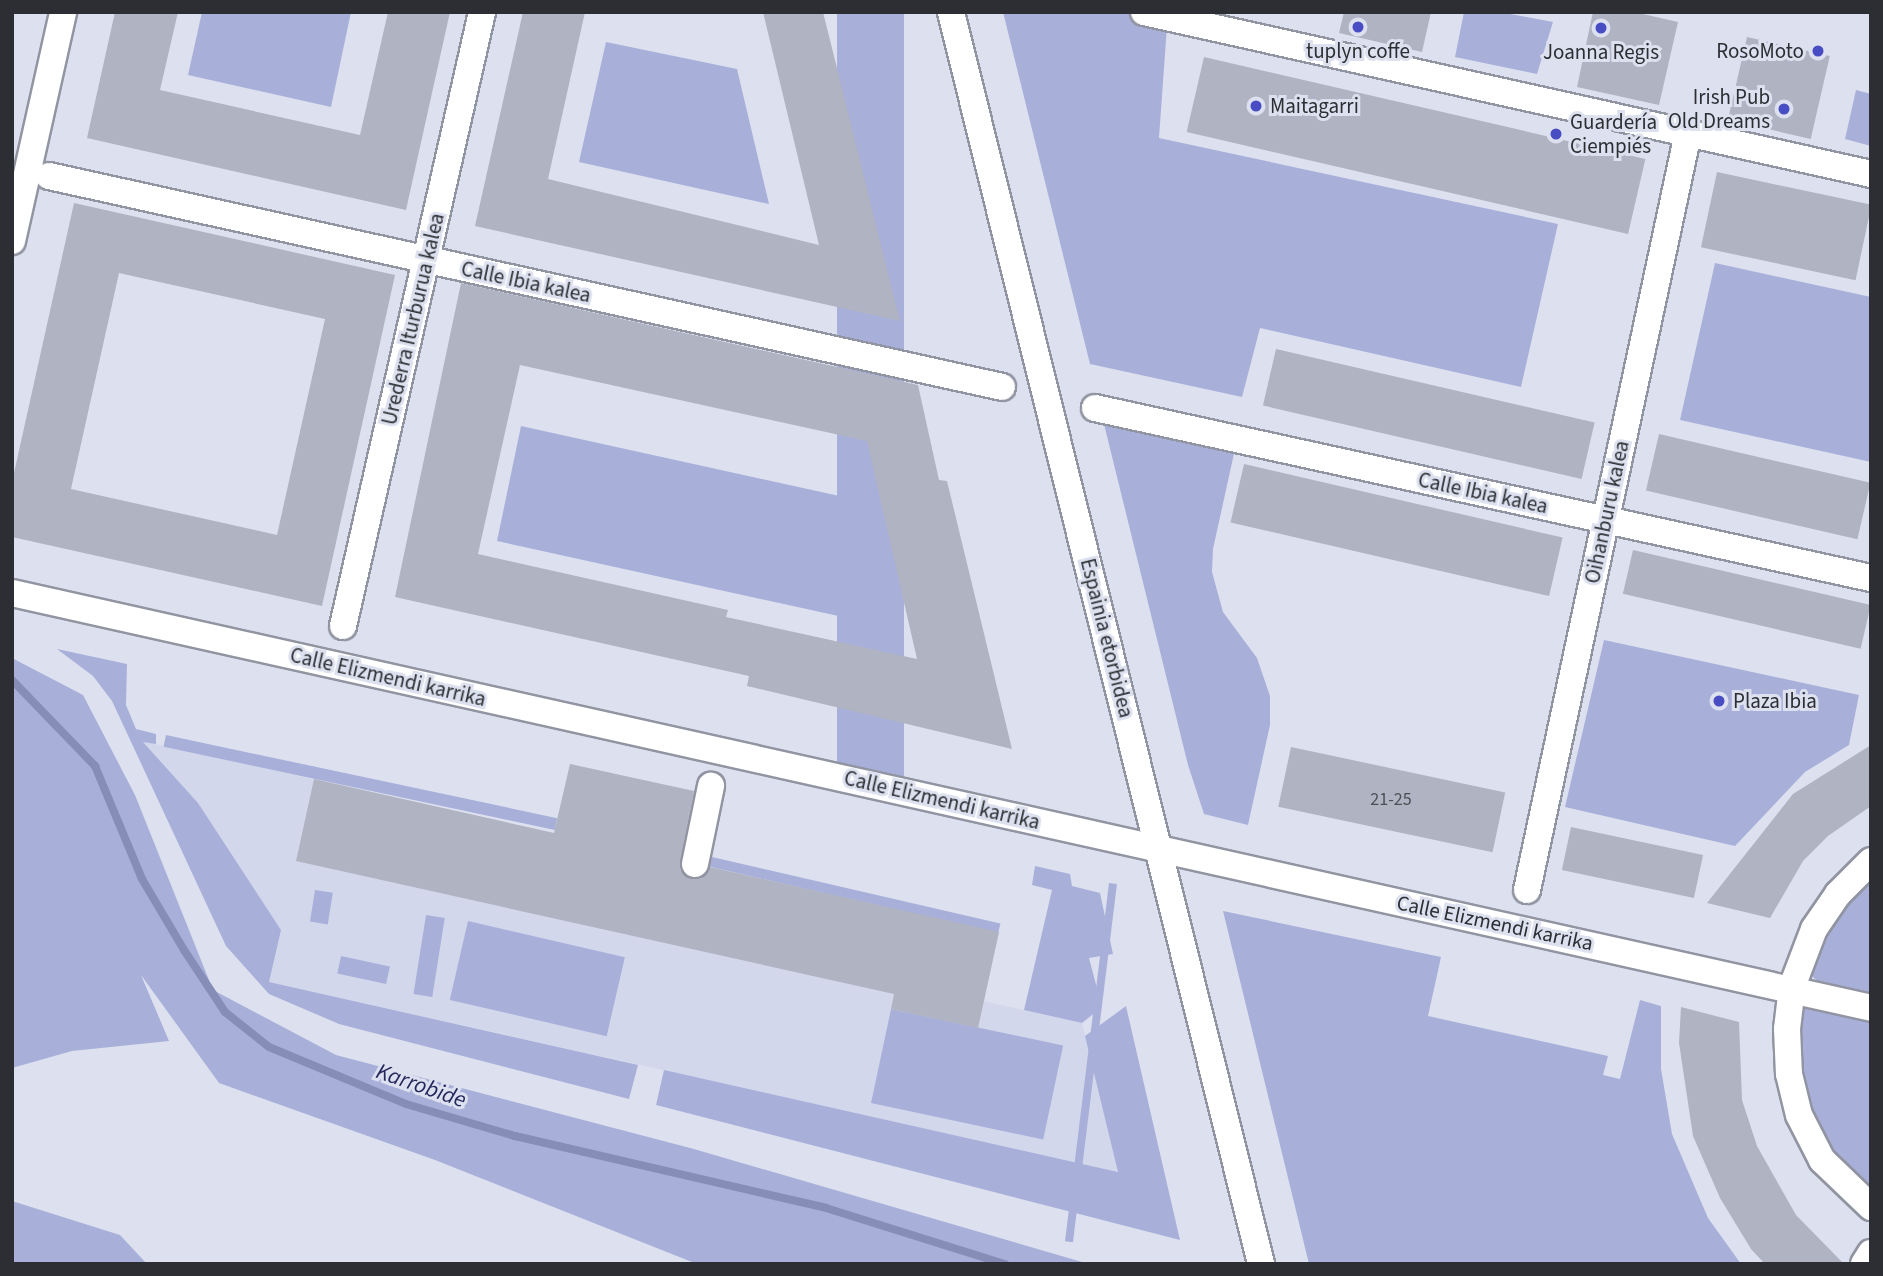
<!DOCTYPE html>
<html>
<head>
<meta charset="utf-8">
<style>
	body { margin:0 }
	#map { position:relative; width:1883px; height:1276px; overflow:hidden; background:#dde1ef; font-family:"Source Sans 3",sans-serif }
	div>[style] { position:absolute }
	.built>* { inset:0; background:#d2d7ec }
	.green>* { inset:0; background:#a8b0da; transform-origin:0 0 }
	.stream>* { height:8px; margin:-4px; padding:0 4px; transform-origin:4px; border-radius:4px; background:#868eb7 }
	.building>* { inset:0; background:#b0b3c1; transform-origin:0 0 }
	.roads { filter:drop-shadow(2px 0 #9194a1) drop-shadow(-2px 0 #9194a1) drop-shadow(0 2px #9194a1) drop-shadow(0 -2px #9194a1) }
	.street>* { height:26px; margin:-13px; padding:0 13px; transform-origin:13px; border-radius:13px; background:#fff }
	.dots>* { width:19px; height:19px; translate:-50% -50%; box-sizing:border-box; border:4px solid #dde1ef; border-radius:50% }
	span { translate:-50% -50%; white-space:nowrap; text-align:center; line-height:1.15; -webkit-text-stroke:6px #dde1ef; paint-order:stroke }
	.number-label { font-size:18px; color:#4d4f56 }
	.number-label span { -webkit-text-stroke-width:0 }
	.poi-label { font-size:21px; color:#2c2e33 }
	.right { translate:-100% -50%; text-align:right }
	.left { translate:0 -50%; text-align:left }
	.street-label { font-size:21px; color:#2c2e33 }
	.water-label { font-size:23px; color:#23275b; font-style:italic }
	.frame { position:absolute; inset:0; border:14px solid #2c2e33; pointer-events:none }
</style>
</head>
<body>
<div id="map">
	<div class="built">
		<div style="clip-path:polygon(142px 741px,554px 833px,570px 764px,698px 793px,683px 862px,999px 932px,984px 1001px,1082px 1023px,1119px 1172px,269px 982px,232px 861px,198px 803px)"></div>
	</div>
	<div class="green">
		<div style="clip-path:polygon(202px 12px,351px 12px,331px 107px,188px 75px)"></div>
		<div style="left:837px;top:12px;width:67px;height:778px"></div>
		<div style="clip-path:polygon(1003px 12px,1168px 12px,1159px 138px,1558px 224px,1521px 387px,1260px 328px,1242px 397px,1090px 364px)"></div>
		<div style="clip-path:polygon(1464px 12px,1500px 12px,1553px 22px,1537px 74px,1455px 57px)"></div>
		<div style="clip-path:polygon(606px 42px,737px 69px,769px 204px,579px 162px)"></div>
		<div style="clip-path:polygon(1856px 90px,1871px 94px,1871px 146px,1845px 139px)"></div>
		<div style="clip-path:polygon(1715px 263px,1871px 297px,1871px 462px,1680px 420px)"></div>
		<div style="clip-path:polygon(1103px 420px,1235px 449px,1213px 549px,1212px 572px,1223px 612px,1257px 658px,1270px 696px,1270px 725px,1248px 825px,1204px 814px,1188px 765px)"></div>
		<div style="clip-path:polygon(521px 426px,844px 497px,875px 624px,497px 541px)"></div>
		<div style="clip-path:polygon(1604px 640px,1859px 695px,1849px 745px,1805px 772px,1735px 846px,1565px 807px)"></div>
		<div style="clip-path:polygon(57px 649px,127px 664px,126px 705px,136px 729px,156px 734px,156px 744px,143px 742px,198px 803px,281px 930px,269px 982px,638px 1065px,629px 1099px,339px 1024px,269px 994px,226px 946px,112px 701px,93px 676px)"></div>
		<div style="clip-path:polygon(12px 658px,83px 695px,135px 795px,213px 990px,336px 1055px,694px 1149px,1089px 1264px,697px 1264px,435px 1160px,219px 1083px,141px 975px,169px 1041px,72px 1051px,12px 1068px)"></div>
		<div style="left:166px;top:735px;width:400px;height:12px;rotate:12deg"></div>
		<div style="left:712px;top:857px;width:296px;height:10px;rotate:13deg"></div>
		<div style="clip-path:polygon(1035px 866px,1070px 874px,1072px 886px,1100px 893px,1113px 954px,1089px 958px,1102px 1007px,1082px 1023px,1024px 1010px,1052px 890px,1032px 885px)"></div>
		<div style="clip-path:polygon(1871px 875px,1871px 995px,1819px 983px,1812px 976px,1810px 962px,1839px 905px)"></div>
		<div style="left:1109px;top:883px;width:8px;height:361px;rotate:7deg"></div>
		<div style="left:315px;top:890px;width:18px;height:32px;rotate:9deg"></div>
		<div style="clip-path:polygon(1223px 911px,1441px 957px,1428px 1016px,1608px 1056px,1603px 1075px,1620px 1079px,1640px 1000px,1661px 1006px,1661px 1069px,1672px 1134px,1708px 1218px,1741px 1264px,1309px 1264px)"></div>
		<div style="left:426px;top:915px;width:19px;height:80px;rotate:9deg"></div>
		<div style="left:468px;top:921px;width:161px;height:81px;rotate:13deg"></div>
		<div style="left:341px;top:956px;width:50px;height:18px;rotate:12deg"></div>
		<div style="clip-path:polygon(1808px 1005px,1871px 1015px,1871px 1196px,1828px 1148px,1805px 1100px,1799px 1016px)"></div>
		<div style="clip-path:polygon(1126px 1006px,1180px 1240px,656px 1105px,664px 1070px,1118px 1172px,1085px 1036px)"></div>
		<div style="left:891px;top:1009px;width:176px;height:96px;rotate:12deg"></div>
		<div style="clip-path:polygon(12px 1201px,120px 1235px,147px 1264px,12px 1264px)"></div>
	</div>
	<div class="stream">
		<div style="left:12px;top:680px;width:120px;rotate:46deg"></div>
		<div style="left:95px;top:766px;width:122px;rotate:67.4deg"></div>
		<div style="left:142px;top:879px;width:82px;rotate:59.4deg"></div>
		<div style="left:184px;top:950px;width:74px;rotate:56.5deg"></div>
		<div style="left:225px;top:1012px;width:56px;rotate:38.5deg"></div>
		<div style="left:269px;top:1047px;width:148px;rotate:22.6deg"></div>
		<div style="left:406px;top:1104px;width:114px;rotate:16.4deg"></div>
		<div style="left:515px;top:1136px;width:319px;rotate:13deg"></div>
		<div style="left:826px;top:1208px;width:188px;rotate:17.4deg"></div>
	</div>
	<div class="building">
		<div style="clip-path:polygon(115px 12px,178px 12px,160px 90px,360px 135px,388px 12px,450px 12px,406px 210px,87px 138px)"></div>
		<div style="clip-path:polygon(523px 12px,585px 12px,548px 179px,819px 245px,763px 12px,823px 12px,900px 321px,475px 226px)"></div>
		<div style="clip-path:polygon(1344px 12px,1431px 12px,1422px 52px,1339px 33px)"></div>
		<div style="clip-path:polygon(1593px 12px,1634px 12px,1678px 22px,1659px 105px,1577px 87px)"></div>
		<div style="left:1747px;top:37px;width:85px;height:85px;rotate:13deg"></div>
		<div style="left:1204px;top:57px;width:453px;height:77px;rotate:13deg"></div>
		<div style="left:1717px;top:172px;width:158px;height:77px;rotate:12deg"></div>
		<div style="clip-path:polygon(evenodd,74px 203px,395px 275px,322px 606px,12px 537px,12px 482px,74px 203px,119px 273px,325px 319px,277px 535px,71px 489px,119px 273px)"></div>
		<div style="clip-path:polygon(evenodd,461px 283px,918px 385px,939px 480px,947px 481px,1012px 749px,747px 686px,749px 676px,395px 597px,461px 283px,520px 365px,867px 441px,917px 659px,726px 617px,728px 610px,478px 554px,520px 365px)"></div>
		<div style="left:1276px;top:349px;width:327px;height:58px;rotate:13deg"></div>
		<div style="left:1659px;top:434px;width:217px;height:58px;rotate:13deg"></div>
		<div style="left:1244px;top:464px;width:327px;height:60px;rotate:13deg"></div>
		<div style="left:1633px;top:550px;width:244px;height:45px;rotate:13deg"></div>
		<div style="clip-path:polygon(1871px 745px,1871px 806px,1828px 836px,1803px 861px,1770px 918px,1707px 903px,1793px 794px)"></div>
		<div style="left:1291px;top:747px;width:219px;height:61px;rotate:12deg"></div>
		<div style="clip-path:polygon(570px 764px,694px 791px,680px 862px,680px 870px,691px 879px,701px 879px,710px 867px,999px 932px,978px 1028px,891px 1009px,894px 994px,296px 861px,314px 779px,554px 833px)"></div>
		<div style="left:1571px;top:827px;width:135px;height:44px;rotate:12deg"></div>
		<div style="clip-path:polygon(1681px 1007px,1739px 1022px,1742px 1100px,1757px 1146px,1796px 1215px,1844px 1264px,1765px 1264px,1751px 1249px,1720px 1198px,1693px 1136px,1679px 1043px)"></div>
	</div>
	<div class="roads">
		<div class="street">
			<div style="left:951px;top:12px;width:1290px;rotate:76.09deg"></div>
			<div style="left:1144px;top:12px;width:745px;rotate:12.56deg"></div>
			<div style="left:49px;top:176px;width:976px;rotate:12.48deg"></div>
			<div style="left:12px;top:241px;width:235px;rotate:-77.4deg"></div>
			<div style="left:1095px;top:408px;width:794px;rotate:12.36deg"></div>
			<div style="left:12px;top:593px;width:1905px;rotate:12.58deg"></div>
			<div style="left:343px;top:626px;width:630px;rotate:-77.24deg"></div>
			<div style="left:1871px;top:861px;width:47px;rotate:135deg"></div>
			<div style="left:1838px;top:894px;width:42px;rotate:124.4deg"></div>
			<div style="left:1814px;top:929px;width:62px;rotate:110.8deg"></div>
			<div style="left:1792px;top:987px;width:42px;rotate:96.8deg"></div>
			<div style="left:1787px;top:1029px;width:45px;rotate:87.5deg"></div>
			<div style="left:1789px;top:1074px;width:42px;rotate:76.3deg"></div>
			<div style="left:1799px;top:1115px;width:51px;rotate:62.9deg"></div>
			<div style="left:1822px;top:1160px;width:68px;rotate:43.8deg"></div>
			<div style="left:695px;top:864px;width:80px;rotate:-78.4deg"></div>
			<div style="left:1527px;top:890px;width:774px;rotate:-77.99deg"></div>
			<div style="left:1864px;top:1264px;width:13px;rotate:-58deg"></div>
		</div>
	</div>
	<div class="dots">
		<div style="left:1358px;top:27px;background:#484dc3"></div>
		<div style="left:1601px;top:28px;background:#484dc3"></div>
		<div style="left:1818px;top:51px;background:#484dc3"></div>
		<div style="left:1256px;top:106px;background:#484dc3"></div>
		<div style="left:1784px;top:109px;background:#484dc3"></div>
		<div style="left:1556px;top:134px;background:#484dc3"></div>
		<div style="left:1719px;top:701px;background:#484dc3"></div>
	</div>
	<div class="number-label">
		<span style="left:1391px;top:800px">21-25</span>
	</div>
	<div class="poi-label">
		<span style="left:1358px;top:51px">tuplyn coffe</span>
		<span class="right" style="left:1804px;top:51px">RosoMoto</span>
		<span style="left:1601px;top:52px">Joanna Regis</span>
		<span class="right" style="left:1770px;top:109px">Irish Pub<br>Old Dreams</span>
		<span class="left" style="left:1270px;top:106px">Maitagarri</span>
		<span class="left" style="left:1570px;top:134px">Guardería<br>Ciempiés</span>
		<span class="left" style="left:1733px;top:701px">Plaza Ibia</span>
	</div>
	<div class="street-label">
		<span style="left:526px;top:282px;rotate:12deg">Calle Ibia kalea</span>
		<span style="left:413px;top:319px;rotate:-77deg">Urederra Iturburua kalea</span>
		<span style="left:1483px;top:493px;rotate:12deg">Calle Ibia kalea</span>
		<span style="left:1607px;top:512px;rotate:-78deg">Oihanburu kalea</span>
		<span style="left:1107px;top:638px;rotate:76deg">Espainia etorbidea</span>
		<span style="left:388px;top:677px;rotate:13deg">Calle Elizmendi karrika</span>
		<span style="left:942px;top:800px;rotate:13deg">Calle Elizmendi karrika</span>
		<span style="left:1495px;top:923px;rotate:12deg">Calle Elizmendi karrika</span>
	</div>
	<div class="water-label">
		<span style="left:421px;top:1086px;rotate:19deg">Karrobide</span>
	</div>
	<div class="frame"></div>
</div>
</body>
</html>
